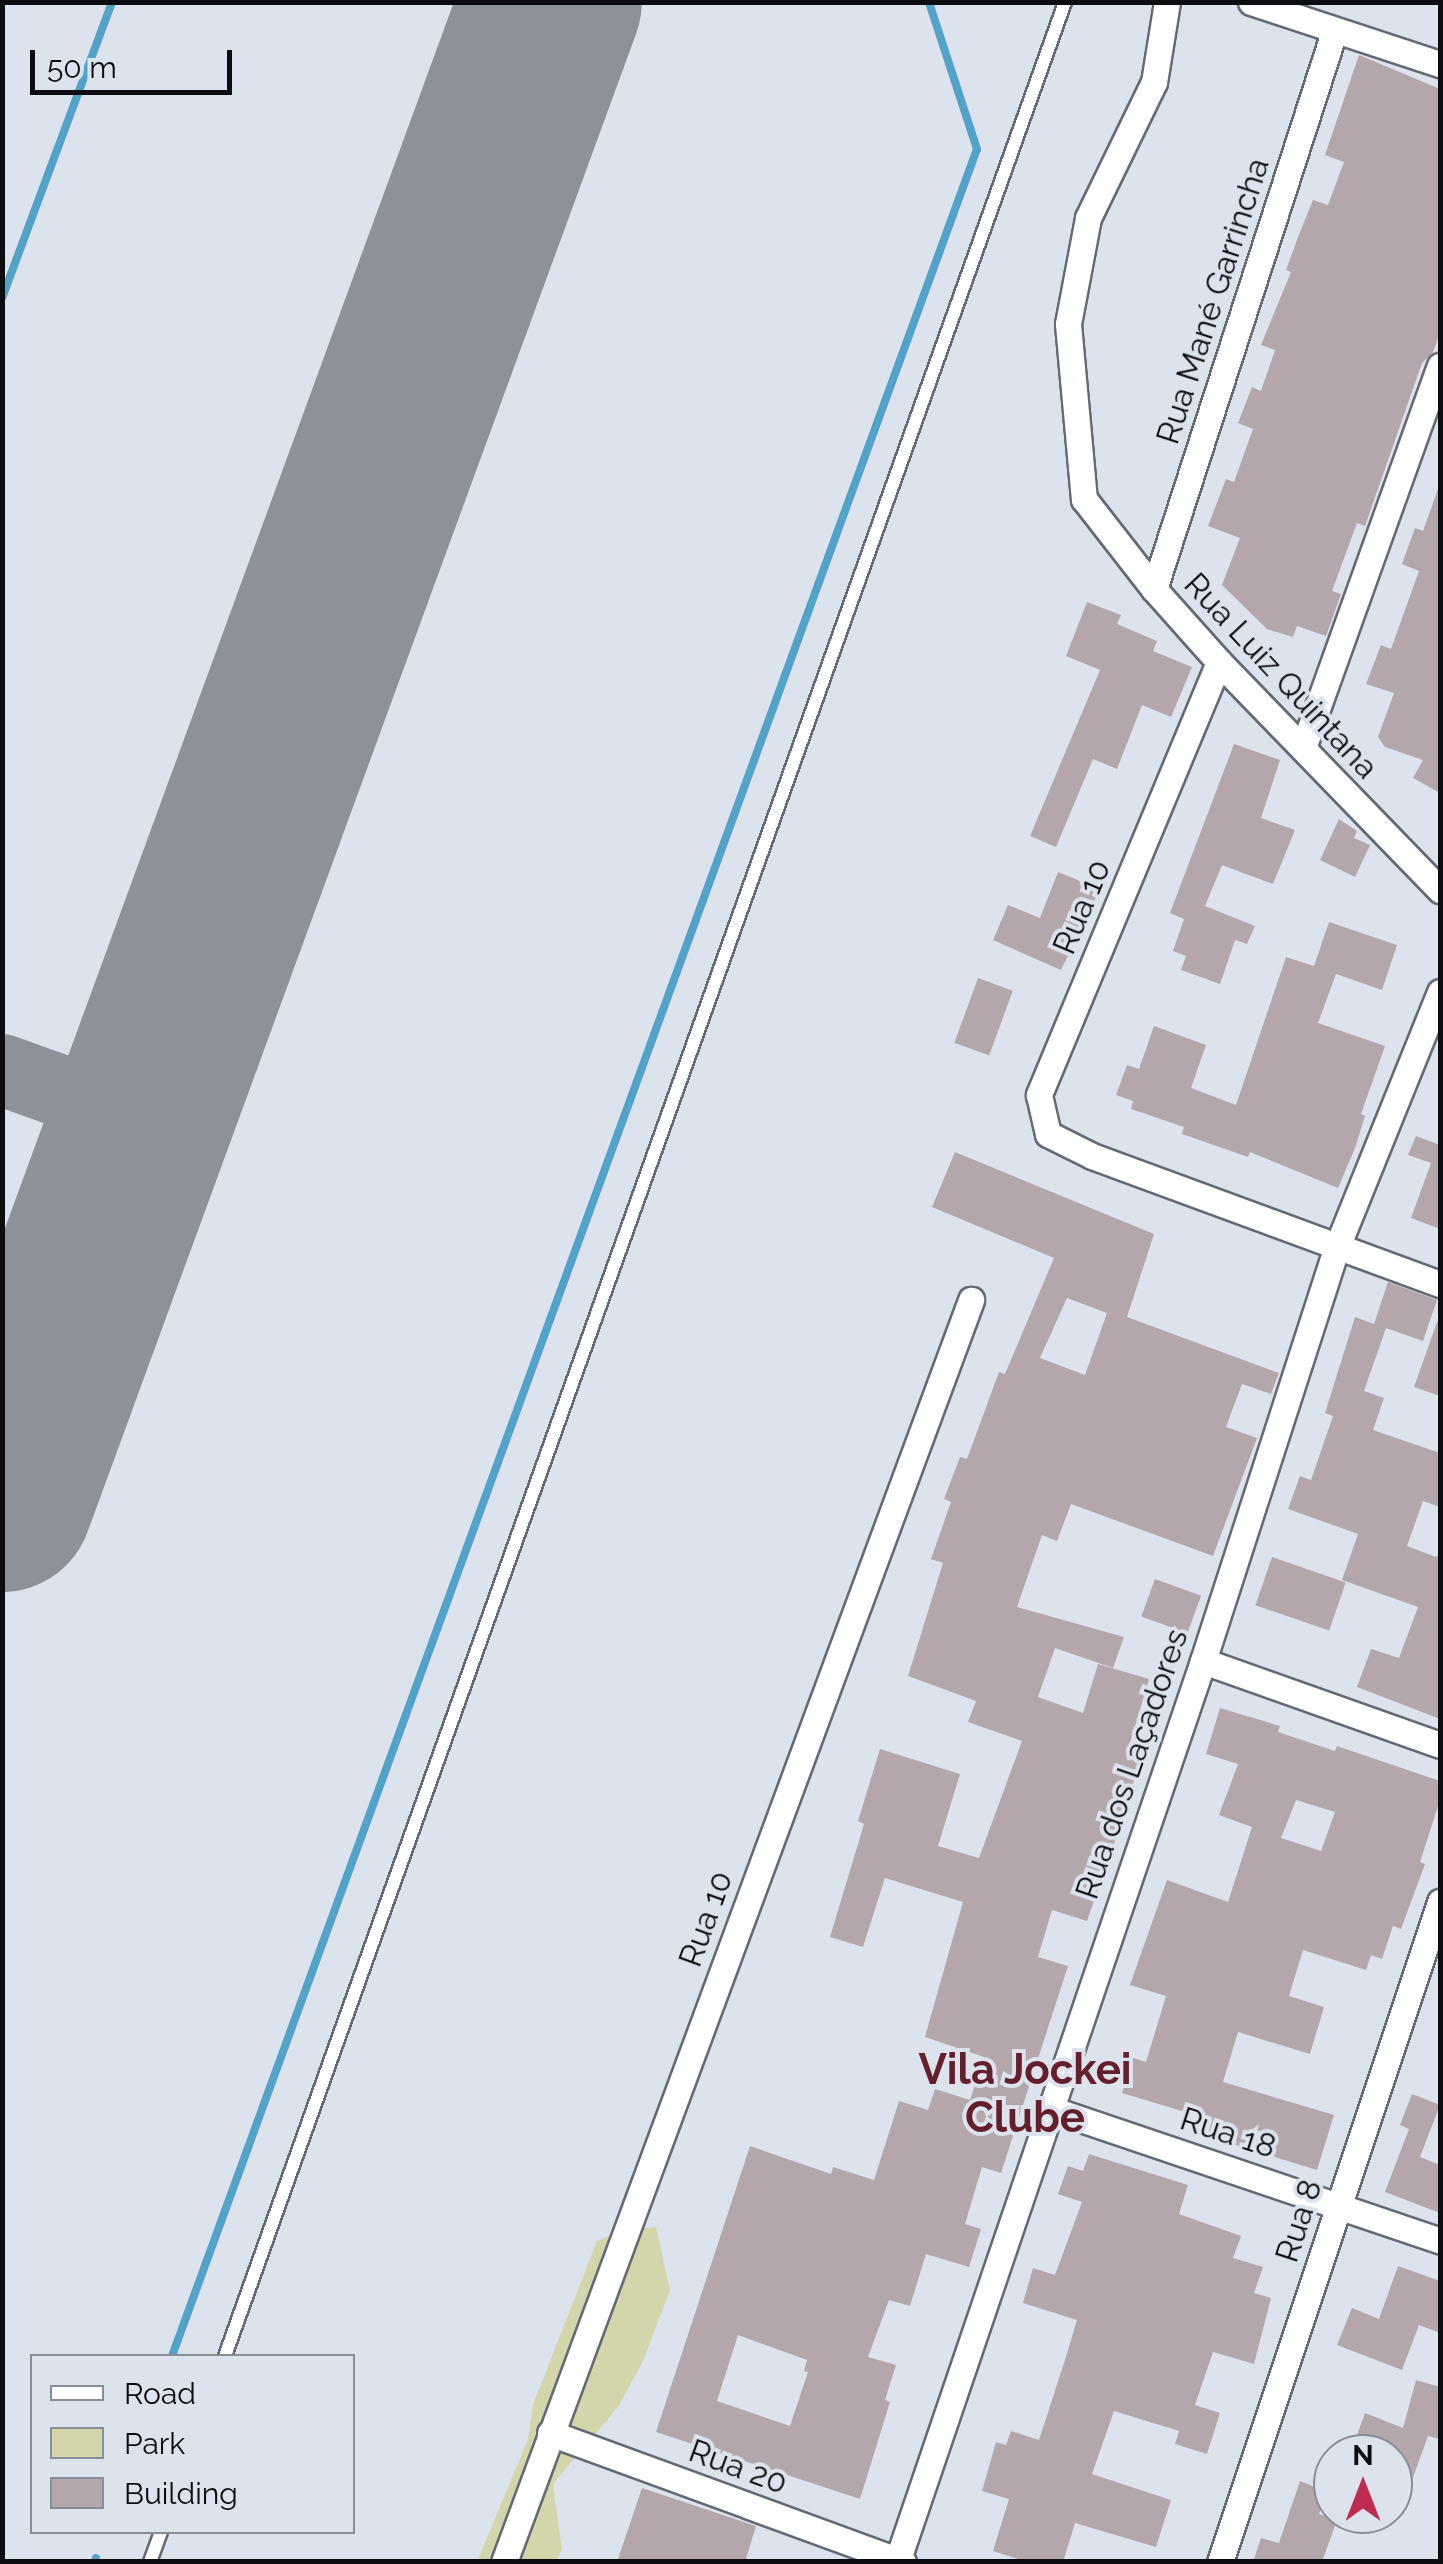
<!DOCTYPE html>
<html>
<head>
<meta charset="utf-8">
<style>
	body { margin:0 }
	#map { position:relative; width:1443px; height:2564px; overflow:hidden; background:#dde3ed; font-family:Raleway,sans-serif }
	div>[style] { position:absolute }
	.green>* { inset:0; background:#d2d6aa }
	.stream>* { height:8px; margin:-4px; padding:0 4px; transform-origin:4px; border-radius:4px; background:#53a2c7 }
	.taxiway>* { height:72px; margin:-36px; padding:0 36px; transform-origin:36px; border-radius:36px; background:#8d9299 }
	.runway>* { height:182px; margin:-91px; padding:0 91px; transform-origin:91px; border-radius:91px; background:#8d9299 }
	.building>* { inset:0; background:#b3a7ab; transform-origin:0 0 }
	.roads { filter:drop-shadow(2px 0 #646a73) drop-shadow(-2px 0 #646a73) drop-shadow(0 2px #646a73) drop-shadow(0 -2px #646a73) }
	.lane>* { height:12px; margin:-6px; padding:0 6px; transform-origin:6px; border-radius:6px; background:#fff }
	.street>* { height:25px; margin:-12.5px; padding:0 12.5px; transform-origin:12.5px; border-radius:12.5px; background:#fff }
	span { translate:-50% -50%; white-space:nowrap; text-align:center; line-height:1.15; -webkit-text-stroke:8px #dde3ed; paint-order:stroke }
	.street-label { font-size:32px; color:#0b0d11 }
	.district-label { font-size:42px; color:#641f2c; font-weight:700 }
	.frame { position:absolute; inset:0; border:5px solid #0b0d11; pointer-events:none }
	.legend { position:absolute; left:30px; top:2354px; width:325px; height:180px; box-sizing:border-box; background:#dde3ed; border:2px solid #898d95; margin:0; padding:12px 18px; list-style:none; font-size:30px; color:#0b0d11 }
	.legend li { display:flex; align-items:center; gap:20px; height:50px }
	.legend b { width:50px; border:2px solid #898d95 }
	.north { position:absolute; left:1313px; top:2434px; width:100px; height:100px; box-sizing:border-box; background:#dde3ed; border:2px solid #898d95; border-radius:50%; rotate:0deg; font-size:28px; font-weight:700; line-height:40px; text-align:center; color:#0b0d11 }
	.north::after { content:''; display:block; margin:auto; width:35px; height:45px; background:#be2d4f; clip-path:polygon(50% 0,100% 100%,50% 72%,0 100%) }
	.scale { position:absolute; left:30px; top:50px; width:202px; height:45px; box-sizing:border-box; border:5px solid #0b0d11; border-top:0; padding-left:12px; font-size:30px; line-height:35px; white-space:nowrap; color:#0b0d11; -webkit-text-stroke:8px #dde3ed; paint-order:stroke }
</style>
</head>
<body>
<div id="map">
	<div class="green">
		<div style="clip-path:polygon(656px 2227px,670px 2290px,643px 2361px,618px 2407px,553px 2484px,562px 2549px,556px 2561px,477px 2562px,528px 2439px,533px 2405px,597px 2241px,625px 2230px)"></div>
	</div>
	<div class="stream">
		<div style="left:2px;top:298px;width:316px;rotate:-69.6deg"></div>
		<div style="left:172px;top:2356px;width:2349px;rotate:-69.96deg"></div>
		<div style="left:977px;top:149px;width:155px;rotate:-108.1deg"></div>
		<div style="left:95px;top:2562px;width:4px;rotate:-76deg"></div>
	</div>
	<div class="taxiway">
		<div style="left:2px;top:1070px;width:74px;rotate:19.7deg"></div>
		<div style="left:72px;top:1095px;width:34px;rotate:3deg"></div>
		<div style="left:106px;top:1097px;width:39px;rotate:-21deg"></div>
		<div style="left:142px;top:1083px;width:30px;rotate:-45deg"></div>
		<div style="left:72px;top:1095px;width:24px;rotate:36deg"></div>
		<div style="left:91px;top:1109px;width:35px;rotate:57deg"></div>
		<div style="left:110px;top:1138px;width:50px;rotate:82deg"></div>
	</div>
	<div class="runway">
		<div style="left:2px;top:1501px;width:1596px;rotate:-69.89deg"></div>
	</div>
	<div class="building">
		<div style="clip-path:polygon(1359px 55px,1440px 89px,1440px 333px,1433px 352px,1422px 363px,1365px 526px,1357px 523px,1332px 591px,1341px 594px,1326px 636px,1297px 626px,1293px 637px,1267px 629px,1222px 585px,1240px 538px,1208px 526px,1226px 479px,1234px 482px,1253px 429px,1238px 423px,1252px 387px,1261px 391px,1275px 350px,1261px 345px,1291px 272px,1286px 270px,1300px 232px,1313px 200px,1328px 205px,1344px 162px,1325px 155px)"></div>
		<div style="clip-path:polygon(1438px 489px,1440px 489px,1440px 793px,1413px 778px,1423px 760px,1385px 747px,1378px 737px,1394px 693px,1366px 684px,1381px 645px,1391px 649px,1419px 571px,1402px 564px,1415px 528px,1423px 531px)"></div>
		<div style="clip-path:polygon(1087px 602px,1121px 615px,1117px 624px,1157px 641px,1153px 651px,1192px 667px,1171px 717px,1142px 705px,1117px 769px,1093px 759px,1056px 847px,1030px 836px,1100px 670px,1066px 656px)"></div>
		<div style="clip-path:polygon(1234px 744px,1280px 760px,1261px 818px,1295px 830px,1273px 884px,1222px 865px,1205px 906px,1255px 926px,1247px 944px,1235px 940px,1220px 984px,1181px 970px,1186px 956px,1173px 951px,1184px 919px,1170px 913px)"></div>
		<div style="clip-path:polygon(1339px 819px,1357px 831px,1354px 838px,1370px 845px,1355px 877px,1320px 860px)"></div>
		<div style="clip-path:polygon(1058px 872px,1100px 889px,1061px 970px,993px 940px,1008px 905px,1040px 918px)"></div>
		<div style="clip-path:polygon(1329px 922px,1397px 945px,1382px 990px,1336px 974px,1318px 1023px,1385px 1046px,1361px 1114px,1365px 1116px,1355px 1148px,1338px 1188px,1250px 1152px,1248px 1157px,1182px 1134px,1184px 1127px,1131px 1109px,1133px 1101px,1116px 1095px,1127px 1065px,1139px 1069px,1154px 1026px,1206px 1045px,1191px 1088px,1236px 1105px,1286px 957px,1314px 966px)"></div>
		<div style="left:978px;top:978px;width:37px;height:69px;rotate:20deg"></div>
		<div style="clip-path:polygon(1416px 1136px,1440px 1145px,1440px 1229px,1411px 1218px,1431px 1163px,1408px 1155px)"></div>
		<div style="clip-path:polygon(evenodd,955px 1152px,1154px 1234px,1127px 1317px,1279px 1373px,1271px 1394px,1242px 1384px,1226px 1427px,1257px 1438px,1213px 1556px,1071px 1504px,1057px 1541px,1042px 1535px,1017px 1607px,1124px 1637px,1113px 1668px,1055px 1648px,1038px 1697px,1083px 1713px,1098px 1664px,1149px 1679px,1128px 1750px,1144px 1756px,1114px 1831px,1118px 1832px,1087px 1921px,1052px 1910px,1038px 1957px,1068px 1966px,1001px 2173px,982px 2167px,965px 2224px,981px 2229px,969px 2267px,926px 2254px,910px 2306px,889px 2300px,868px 2357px,896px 2365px,885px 2400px,890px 2402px,860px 2499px,656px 2432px,750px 2146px,831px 2174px,833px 2167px,874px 2180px,899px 2101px,928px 2110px,935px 2089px,970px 2100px,984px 2057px,925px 2037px,963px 1902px,885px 1878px,863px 1947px,830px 1937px,864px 1824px,858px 1821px,880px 1749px,960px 1774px,938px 1846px,979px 1858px,1022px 1741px,968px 1722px,976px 1701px,908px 1676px,943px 1563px,931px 1559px,951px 1502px,944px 1499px,960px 1457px,967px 1459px,999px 1372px,1005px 1374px,1054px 1258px,932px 1207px,955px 1152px,1067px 1298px,1107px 1313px,1085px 1375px,1040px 1358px,1067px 1298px,955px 1152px,738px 2335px,807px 2360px,804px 2371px,808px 2372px,790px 2426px,717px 2401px,738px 2335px)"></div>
		<div style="clip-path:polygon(1388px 1282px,1437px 1300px,1423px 1341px,1386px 1328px,1364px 1391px,1384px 1398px,1373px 1430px,1440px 1453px,1440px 1507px,1423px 1501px,1407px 1546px,1436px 1557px,1440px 1552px,1440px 1719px,1357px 1687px,1371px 1649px,1399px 1658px,1418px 1607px,1342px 1580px,1358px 1534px,1288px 1509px,1300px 1476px,1311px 1480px,1333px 1416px,1325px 1413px,1355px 1317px,1374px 1324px)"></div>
		<div style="clip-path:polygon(1437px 1322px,1440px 1322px,1440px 1396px,1414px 1387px)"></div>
		<div style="left:1272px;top:1557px;width:78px;height:51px;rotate:19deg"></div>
		<div style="left:1155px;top:1579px;width:49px;height:40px;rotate:20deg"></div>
		<div style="clip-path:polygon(evenodd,1220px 1708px,1280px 1726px,1278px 1732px,1335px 1751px,1337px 1746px,1440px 1781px,1440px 1800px,1420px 1862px,1425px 1864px,1401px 1929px,1393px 1926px,1382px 1959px,1371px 1955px,1366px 1970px,1303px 1950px,1289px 1996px,1324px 2007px,1310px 2054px,1238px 2032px,1223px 2082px,1334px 2115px,1317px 2170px,1207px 2136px,1212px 2120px,1122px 2093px,1133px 2058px,1146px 2062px,1166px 1996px,1130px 1985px,1167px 1880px,1228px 1902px,1252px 1827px,1219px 1815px,1238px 1764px,1206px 1754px,1220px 1708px,1296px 1800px,1335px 1812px,1321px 1851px,1281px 1838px,1296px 1800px)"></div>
		<div style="clip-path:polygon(1412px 2094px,1440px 2105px,1420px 2157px,1440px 2165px,1440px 2213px,1385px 2192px,1409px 2129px,1400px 2125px)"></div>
		<div style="clip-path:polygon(1089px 2154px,1188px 2185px,1179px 2214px,1241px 2236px,1233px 2258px,1263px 2267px,1254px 2293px,1271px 2298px,1254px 2364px,1213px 2352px,1195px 2405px,1220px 2413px,1207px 2454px,1175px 2444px,1179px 2431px,1114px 2411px,1092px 2474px,1171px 2500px,1156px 2547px,1075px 2523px,1063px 2562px,1027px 2562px,993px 2551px,1009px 2499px,982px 2491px,996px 2442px,1006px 2445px,1011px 2431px,1039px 2440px,1065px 2360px,1077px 2320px,1023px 2303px,1033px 2268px,1055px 2275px,1082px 2202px,1058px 2194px,1068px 2166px,1083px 2171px)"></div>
		<div style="clip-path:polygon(1398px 2266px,1440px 2281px,1440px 2333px,1419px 2325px,1402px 2370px,1337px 2345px,1352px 2308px,1379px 2319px)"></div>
		<div style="clip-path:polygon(1416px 2380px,1440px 2387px,1440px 2439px,1428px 2436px,1411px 2483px,1393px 2476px,1393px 2454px,1350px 2454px,1365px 2413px,1403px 2428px)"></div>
		<div style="clip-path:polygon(1300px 2481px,1328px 2492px,1319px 2514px,1337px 2520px,1322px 2562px,1253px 2562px,1261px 2538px,1279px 2543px)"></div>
		<div style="clip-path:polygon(642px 2488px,756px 2526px,745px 2562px,617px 2562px)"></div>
	</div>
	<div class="roads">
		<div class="lane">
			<div style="left:225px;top:2356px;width:2499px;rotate:-70.36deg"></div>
			<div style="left:150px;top:2562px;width:32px;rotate:-70deg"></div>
		</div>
		<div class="street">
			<div style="left:1167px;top:2px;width:81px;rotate:99.2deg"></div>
			<div style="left:1154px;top:82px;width:151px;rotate:115.9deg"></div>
			<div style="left:1088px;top:218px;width:108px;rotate:100.7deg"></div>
			<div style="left:1068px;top:324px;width:176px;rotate:84.8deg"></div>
			<div style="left:1084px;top:499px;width:114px;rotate:52.1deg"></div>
			<div style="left:1154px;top:589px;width:98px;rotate:48.3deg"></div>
			<div style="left:1219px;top:662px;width:318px;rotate:45.9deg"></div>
			<div style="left:1251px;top:2px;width:199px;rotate:18.2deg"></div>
			<div style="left:1154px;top:589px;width:585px;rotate:-72.09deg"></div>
			<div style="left:1219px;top:662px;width:469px;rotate:112.6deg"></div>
			<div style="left:1039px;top:1095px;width:40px;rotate:77deg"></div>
			<div style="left:1048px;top:1134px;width:49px;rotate:26.6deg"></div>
			<div style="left:1092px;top:1156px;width:371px;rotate:20.2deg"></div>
			<div style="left:1303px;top:748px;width:406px;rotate:-70.3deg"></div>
			<div style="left:1203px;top:1661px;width:251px;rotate:19.5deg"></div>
			<div style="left:1051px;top:2109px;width:411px;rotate:18.7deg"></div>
			<div style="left:550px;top:2433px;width:376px;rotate:20.1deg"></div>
			<div style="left:504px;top:2562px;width:1346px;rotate:-69.69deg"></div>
			<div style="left:897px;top:2562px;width:952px;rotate:-71.24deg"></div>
			<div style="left:1203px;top:1661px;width:435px;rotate:-72.1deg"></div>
			<div style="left:1337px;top:1247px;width:275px;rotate:-68deg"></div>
			<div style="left:1220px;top:2562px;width:696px;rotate:-71.57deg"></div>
		</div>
	</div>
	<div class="street-label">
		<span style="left:1213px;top:301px;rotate:-72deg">Rua Mané Garrincha</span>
		<span style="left:1281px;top:676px;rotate:47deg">Rua Luiz Quintana</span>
		<span style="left:1082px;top:907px;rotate:-67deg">Rua 10</span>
		<span style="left:1132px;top:1764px;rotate:-71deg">Rua dos Laçadores</span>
		<span style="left:706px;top:1919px;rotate:-70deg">Rua 10</span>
		<span style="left:1228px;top:2133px;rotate:18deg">Rua 18</span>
		<span style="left:1299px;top:2221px;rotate:-72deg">Rua 8</span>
		<span style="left:738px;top:2467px;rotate:20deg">Rua 20</span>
	</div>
	<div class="district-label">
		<span style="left:1025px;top:2094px">Vila Jockei<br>Clube</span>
	</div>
	<div class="frame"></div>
	<ul class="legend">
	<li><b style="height:12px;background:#fff"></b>Road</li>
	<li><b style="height:28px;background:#d2d6aa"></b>Park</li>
	<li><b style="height:28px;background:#b3a7ab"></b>Building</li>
	</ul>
	<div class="north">N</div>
	<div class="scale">50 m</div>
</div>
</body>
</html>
